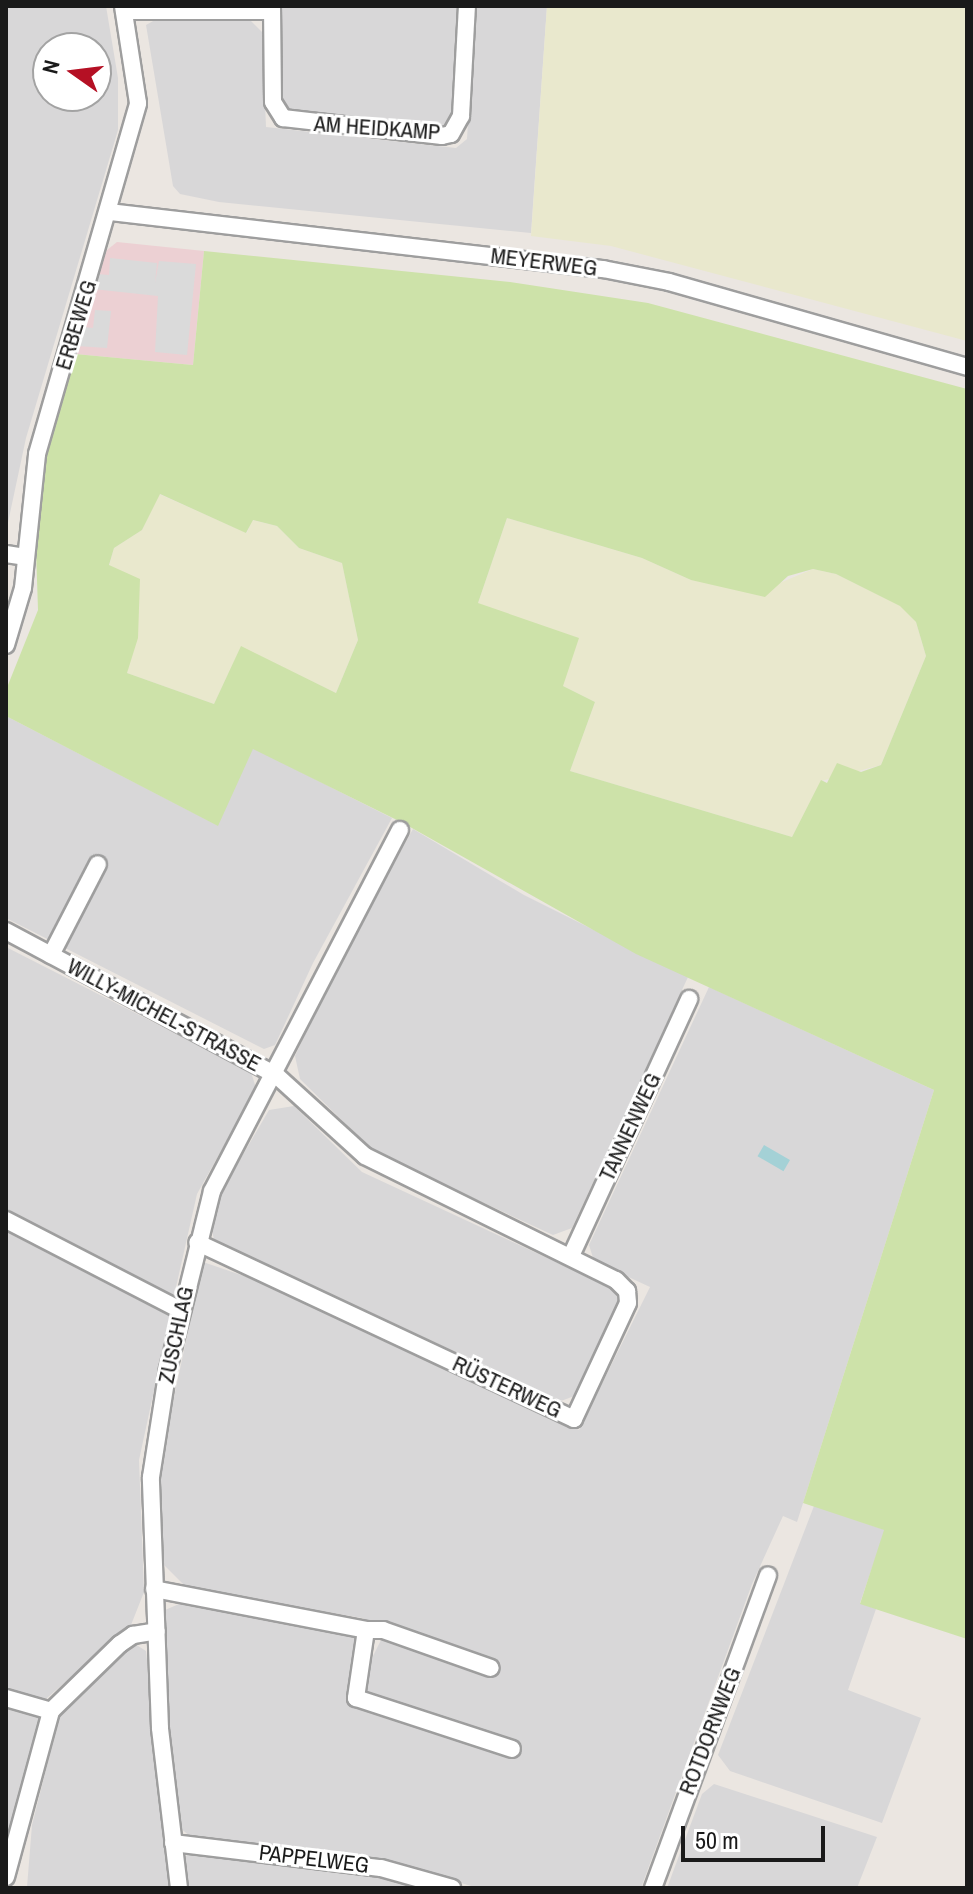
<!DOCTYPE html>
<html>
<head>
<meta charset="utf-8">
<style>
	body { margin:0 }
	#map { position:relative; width:973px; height:1894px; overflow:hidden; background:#ebe6e1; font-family:"Archivo Narrow",sans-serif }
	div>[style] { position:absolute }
	.residential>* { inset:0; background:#d8d7d8 }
	.commercial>* { inset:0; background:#ecd0d3 }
	.farmland>* { inset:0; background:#e9e8cd }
	.grass>* { inset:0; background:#cde2a9 }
	.parking>* { inset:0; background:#dadada }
	.water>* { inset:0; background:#a4d1d6; transform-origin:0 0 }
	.roads { filter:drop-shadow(2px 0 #9e9e9e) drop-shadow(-2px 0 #9e9e9e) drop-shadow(0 2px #9e9e9e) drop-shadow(0 -2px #9e9e9e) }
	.street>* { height:16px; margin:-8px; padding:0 8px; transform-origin:8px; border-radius:8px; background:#fff }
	span { translate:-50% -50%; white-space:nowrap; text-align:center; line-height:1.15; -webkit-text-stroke:6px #fff; paint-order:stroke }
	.street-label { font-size:22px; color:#1a1a1a }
	.frame { position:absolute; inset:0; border:8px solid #1a1a1a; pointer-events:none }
	.north { position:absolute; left:32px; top:32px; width:80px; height:80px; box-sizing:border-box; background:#fff; border:2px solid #a3a3a3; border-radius:50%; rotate:284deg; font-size:22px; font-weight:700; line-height:32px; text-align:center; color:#1a1a1a }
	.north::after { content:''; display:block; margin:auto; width:28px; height:36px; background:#b51024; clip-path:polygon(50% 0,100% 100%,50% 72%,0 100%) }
	.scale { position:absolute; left:681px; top:1826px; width:144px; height:36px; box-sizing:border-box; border:4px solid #1a1a1a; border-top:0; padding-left:10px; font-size:24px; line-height:28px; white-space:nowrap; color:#1a1a1a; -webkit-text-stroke:6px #fff; paint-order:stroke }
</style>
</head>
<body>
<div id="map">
	<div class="residential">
		<div style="clip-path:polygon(evenodd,6px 6px,106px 6px,118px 78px,118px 130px,26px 438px,6px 532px,6px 6px,96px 48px,96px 96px,48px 96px,48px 48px,96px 48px)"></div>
		<div style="clip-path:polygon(279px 6px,458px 6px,451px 119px,439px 129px,292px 113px,282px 101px)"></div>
		<div style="clip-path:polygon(475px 6px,547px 6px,531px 233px,219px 202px,180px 194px,173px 186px,146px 25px,155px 20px,251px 21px,262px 32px,266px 127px,456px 148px,467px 139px)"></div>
		<div style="clip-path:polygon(6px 716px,217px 825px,253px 748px,392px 818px,313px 963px,275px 1045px,264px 1049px,6px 918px)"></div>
		<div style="clip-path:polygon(413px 829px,524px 895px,688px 977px,572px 1228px,553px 1235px,374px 1152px,300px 1079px,295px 1056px,334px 972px)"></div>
		<div style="clip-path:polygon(6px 947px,251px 1072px,256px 1088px,197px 1194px,174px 1296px,165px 1301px,6px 1221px)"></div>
		<div style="clip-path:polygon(709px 987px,934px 1090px,797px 1522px,783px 1516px,752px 1584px,641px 1888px,478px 1888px,383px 1860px,191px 1837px,179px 1827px,171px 1770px,165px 1610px,179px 1604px,359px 1636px,355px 1658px,370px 1662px,387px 1628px,362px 1618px,187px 1588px,163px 1564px,160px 1462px,203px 1262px,247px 1277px,579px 1430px,650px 1287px,594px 1261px,589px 1245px)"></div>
		<div style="clip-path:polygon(294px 1106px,362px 1172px,614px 1289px,620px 1304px,577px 1395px,561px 1401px,214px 1240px,211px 1225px,216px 1201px,269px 1110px)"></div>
		<div style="clip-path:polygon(6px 1228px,171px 1312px,139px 1460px,144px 1592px,131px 1625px,47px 1698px,6px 1857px)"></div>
		<div style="clip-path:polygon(814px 1506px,885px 1530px,860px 1603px,876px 1609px,848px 1690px,921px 1718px,882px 1823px,730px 1771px,718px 1755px)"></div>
		<div style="clip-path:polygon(135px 1644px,146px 1651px,170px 1888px,12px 1888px,27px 1887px,32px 1825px,60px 1714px,99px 1671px)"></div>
		<div style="clip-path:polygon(714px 1784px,877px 1837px,857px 1888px,667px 1888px,702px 1794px)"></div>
		<div style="clip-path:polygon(193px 1851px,379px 1874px,426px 1888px,187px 1888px,183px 1858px)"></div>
	</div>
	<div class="commercial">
		<div style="clip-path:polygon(117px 242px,204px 251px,193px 365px,75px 354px,97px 274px,107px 250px)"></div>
	</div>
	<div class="farmland">
		<div style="clip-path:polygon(547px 6px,967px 6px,967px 341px,611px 246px,531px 236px)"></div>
		<div style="clip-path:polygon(159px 494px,247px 533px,252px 520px,277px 526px,299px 548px,342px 563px,358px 640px,336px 693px,241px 647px,214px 704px,127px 673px,129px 655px,109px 566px,114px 548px,142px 530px)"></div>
		<div style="clip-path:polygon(507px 518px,642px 558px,691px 580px,775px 585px,813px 569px,836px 574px,901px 606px,916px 622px,926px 656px,881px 765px,821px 781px,792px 837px,570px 771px,595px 702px,563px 686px,478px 603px)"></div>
	</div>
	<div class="grass">
		<div style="clip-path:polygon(evenodd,204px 251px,510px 282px,648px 303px,967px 389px,967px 1639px,860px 1604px,884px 1530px,803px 1503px,934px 1090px,636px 954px,403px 823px,253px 749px,218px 826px,6px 716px,6px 690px,38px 610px,35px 520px,40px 481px,75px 354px,193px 365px,204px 251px,160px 494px,246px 533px,253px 520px,277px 526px,299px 548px,342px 563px,358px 640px,336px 693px,241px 646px,214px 704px,127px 673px,138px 638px,140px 579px,109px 565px,114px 548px,142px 530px,160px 494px,204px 251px,507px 518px,642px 558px,691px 580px,765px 597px,788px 576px,813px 569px,836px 574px,900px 606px,916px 622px,926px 656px,881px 765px,861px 772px,837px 763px,827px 783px,821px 780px,792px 837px,570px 771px,595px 702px,563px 686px,579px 638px,478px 603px,507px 518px)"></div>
	</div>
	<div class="parking">
		<div style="clip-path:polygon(110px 258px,157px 263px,155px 283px,159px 261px,196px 264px,187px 355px,155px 352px,158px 296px,93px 289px,97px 274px,109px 275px)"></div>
		<div style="clip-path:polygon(95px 310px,111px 311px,107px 348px,77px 346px,83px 327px,93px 328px)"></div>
	</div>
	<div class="water">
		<div style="left:764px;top:1145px;width:30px;height:13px;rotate:30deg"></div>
	</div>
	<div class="roads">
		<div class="street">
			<div style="left:272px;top:6px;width:96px;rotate:89.4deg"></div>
			<div style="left:273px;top:102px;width:19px;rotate:58deg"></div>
			<div style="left:283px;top:118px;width:160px;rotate:6.5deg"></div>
			<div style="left:442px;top:136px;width:9px;rotate:-13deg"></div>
			<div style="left:451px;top:134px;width:21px;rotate:-61deg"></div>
			<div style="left:461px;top:116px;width:110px;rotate:-86.9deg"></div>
			<div style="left:124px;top:11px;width:148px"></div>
			<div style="left:110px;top:212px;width:496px;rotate:6.6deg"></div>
			<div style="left:603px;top:269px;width:67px;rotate:11.1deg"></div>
			<div style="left:669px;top:282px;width:310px;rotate:15.9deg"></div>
			<div style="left:6px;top:554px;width:19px;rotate:9deg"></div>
			<div style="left:6px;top:645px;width:59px;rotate:-73.4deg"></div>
			<div style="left:23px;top:588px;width:135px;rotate:-84deg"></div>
			<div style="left:37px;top:454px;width:365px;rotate:-73.9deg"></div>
			<div style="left:138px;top:103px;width:98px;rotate:-98.8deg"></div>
			<div style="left:6px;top:931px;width:306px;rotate:28.1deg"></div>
			<div style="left:276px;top:1075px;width:120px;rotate:42.3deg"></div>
			<div style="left:365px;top:1156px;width:280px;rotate:26.3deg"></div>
			<div style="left:616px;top:1280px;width:16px;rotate:45deg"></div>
			<div style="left:627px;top:1291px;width:12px;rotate:85deg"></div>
			<div style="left:628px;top:1303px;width:128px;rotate:115deg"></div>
			<div style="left:574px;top:1419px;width:416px;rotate:-154.9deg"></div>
			<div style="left:51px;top:955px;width:102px;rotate:-62.7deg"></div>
			<div style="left:6px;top:1220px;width:196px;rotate:27.3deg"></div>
			<div style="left:571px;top:1256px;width:283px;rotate:-65.3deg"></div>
			<div style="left:154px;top:1589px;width:216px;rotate:10.9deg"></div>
			<div style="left:366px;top:1630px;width:69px;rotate:98.4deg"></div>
			<div style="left:356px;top:1698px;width:164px;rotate:18.1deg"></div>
			<div style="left:366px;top:1630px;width:17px"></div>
			<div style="left:383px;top:1630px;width:114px;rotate:19.4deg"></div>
			<div style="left:6px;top:1698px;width:47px;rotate:16.1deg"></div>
			<div style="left:173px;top:1843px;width:209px;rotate:6.9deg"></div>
			<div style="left:381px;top:1868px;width:74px;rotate:15.7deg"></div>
			<div style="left:6px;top:1877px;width:172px;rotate:-74.8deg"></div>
			<div style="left:51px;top:1711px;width:96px;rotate:-44.2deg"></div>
			<div style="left:120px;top:1644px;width:16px;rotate:-35deg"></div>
			<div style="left:133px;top:1635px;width:24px;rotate:-9deg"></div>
			<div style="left:179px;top:1888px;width:161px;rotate:-96.8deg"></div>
			<div style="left:160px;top:1728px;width:251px;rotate:-92.1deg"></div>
			<div style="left:151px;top:1477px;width:109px;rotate:-81.1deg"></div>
			<div style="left:168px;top:1369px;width:183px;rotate:-76.1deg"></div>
			<div style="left:212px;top:1191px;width:407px;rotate:-62.5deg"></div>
			<div style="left:653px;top:1888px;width:333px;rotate:-69.8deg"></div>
		</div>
	</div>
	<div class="street-label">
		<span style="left:377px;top:128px;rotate:4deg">AM HEIDKAMP</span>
		<span style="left:544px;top:262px;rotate:7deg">MEYERWEG</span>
		<span style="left:76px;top:325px;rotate:-73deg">ERBEWEG</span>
		<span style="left:164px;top:1015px;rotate:28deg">WILLY-MICHEL-STRASSE</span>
		<span style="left:630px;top:1127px;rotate:-65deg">TANNENWEG</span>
		<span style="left:176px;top:1335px;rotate:-78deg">ZUSCHLAG</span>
		<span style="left:507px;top:1387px;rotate:25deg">RÜSTERWEG</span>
		<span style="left:710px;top:1731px;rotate:-69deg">ROTDORNWEG</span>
		<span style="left:314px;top:1859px;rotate:7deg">PAPPELWEG</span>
	</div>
	<div class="frame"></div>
	<div class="north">N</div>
	<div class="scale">50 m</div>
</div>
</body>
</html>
